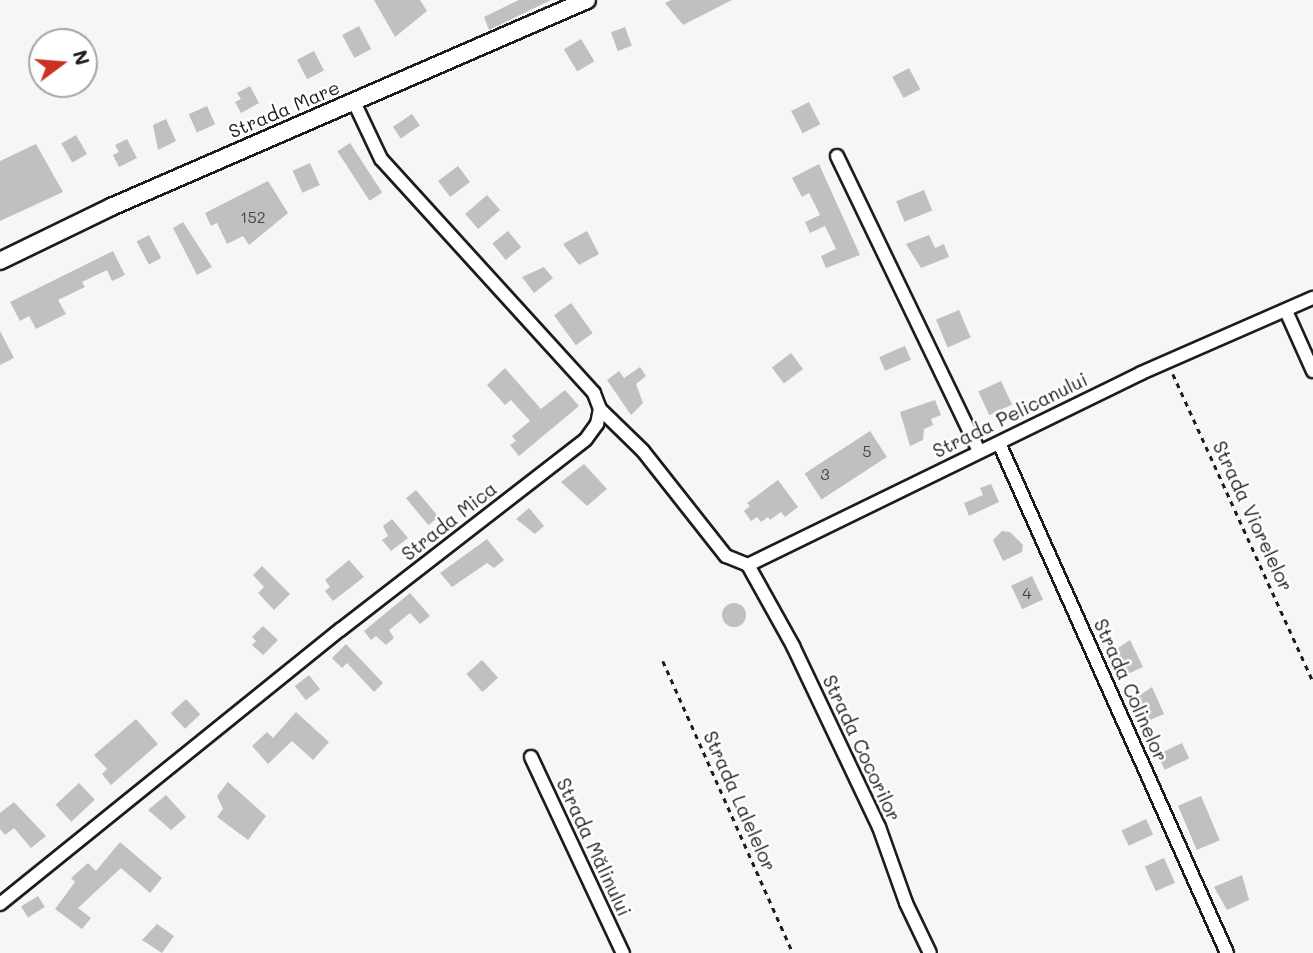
<!DOCTYPE html>
<html>
<head>
<meta charset="utf-8">
<style>
	body { margin:0 }
	#map { position:relative; width:1313px; height:953px; overflow:hidden; background:#f6f6f6; font-family:Mali,sans-serif }
	div>[style] { position:absolute }
	.building>* { inset:0; background:#c0c0c0; transform-origin:0 0 }
	.round { border-radius:50% }
	.path>* { height:2.5px; margin-top:-1.25px; transform-origin:0; background:repeating-linear-gradient(90deg,#1c1c1c 0 5px,transparent 0 10px) }
	.roads { filter:drop-shadow(2px 0 #1c1c1c) drop-shadow(-2px 0 #1c1c1c) drop-shadow(0 2px #1c1c1c) drop-shadow(0 -2px #1c1c1c) }
	.minor>* { height:12px; margin:-6px; padding:0 6px; transform-origin:6px; border-radius:6px; background:#fff }
	.tertiary>* { height:16px; margin:-8px; padding:0 8px; transform-origin:8px; border-radius:8px; background:#fff }
	span { translate:-50% -50%; white-space:nowrap; text-align:center; line-height:1.15; -webkit-text-stroke:5px #fff; paint-order:stroke }
	.number-label { font-size:16px; color:#454545 }
	.number-label span { -webkit-text-stroke-width:0 }
	.street-label { font-size:19px; color:#1c1c1c }
	.north { position:absolute; left:28px; top:28px; width:70px; height:70px; box-sizing:border-box; background:#fff; border:2px solid #a4a4a4; border-radius:50%; rotate:74deg; font-size:19px; font-weight:700; line-height:28px; text-align:center; color:#1c1c1c }
	.north::after { content:''; display:block; margin:auto; width:24px; height:32px; background:#c8321e; clip-path:polygon(50% 0,100% 100%,50% 72%,0 100%) }
</style>
</head>
<body>
<div id="map">
	<div class="building">
		<div style="clip-path:polygon(374px 0,420px 0,427px 11px,395px 37px)"></div>
		<div style="clip-path:polygon(519px 0,551px 0,489px 30px,484px 17px)"></div>
		<div style="clip-path:polygon(671px 0,732px 0,683px 25px,665px 3px)"></div>
		<div style="left:359px;top:26px;width:26px;height:19px;rotate:62deg"></div>
		<div style="left:625px;top:27px;width:20px;height:15px;rotate:70deg"></div>
		<div style="left:581px;top:39px;width:26px;height:20px;rotate:59deg"></div>
		<div style="left:314px;top:51px;width:22px;height:19px;rotate:63deg"></div>
		<div style="left:909px;top:68px;width:24px;height:19px;rotate:62deg"></div>
		<div style="clip-path:polygon(250px 86px,259px 103px,241px 113px,235px 102px,241px 99px,237px 93px)"></div>
		<div style="left:809px;top:102px;width:25px;height:20px;rotate:63deg"></div>
		<div style="left:207px;top:106px;width:20px;height:20px;rotate:66deg"></div>
		<div style="left:412px;top:114px;width:14px;height:23px;rotate:56deg"></div>
		<div style="clip-path:polygon(166px 119px,176px 141px,158px 150px,153px 125px)"></div>
		<div style="left:76px;top:135px;width:22px;height:17px;rotate:60deg"></div>
		<div style="clip-path:polygon(127px 139px,137px 158px,119px 167px,113px 155px,119px 152px,115px 145px)"></div>
		<div style="left:350px;top:143px;width:59px;height:15px;rotate:57deg"></div>
		<div style="clip-path:polygon(36px 144px,63px 192px,0 221px,0 161px)"></div>
		<div style="left:310px;top:163px;width:24px;height:19px;rotate:66deg"></div>
		<div style="clip-path:polygon(819px 164px,860px 255px,826px 268px,821px 256px,836px 249px,825px 226px,810px 233px,805px 222px,820px 215px,809px 193px,802px 197px,792px 178px)"></div>
		<div style="left:458px;top:166px;width:20px;height:25px;rotate:53deg"></div>
		<div style="clip-path:polygon(268px 181px,288px 213px,249px 245px,243px 236px,227px 244px,217px 223px,211px 226px,205px 213px)"></div>
		<div style="left:924px;top:190px;width:22px;height:30px;rotate:68deg"></div>
		<div style="left:487px;top:195px;width:20px;height:29px;rotate:49deg"></div>
		<div style="clip-path:polygon(183px 222px,212px 267px,197px 275px,173px 228px)"></div>
		<div style="left:508px;top:231px;width:21px;height:20px;rotate:51deg"></div>
		<div style="clip-path:polygon(587px 231px,599px 254px,579px 265px,563px 244px)"></div>
		<div style="left:149px;top:235px;width:26px;height:14px;rotate:62deg"></div>
		<div style="clip-path:polygon(929px 235px,935px 248px,944px 244px,949px 257px,921px 268px,906px 244px)"></div>
		<div style="clip-path:polygon(113px 251px,125px 275px,112px 281px,107px 270px,82px 282px,85px 287px,58px 300px,66px 314px,36px 329px,29px 316px,20px 321px,10px 302px)"></div>
		<div style="clip-path:polygon(544px 267px,553px 278px,534px 293px,522px 277px)"></div>
		<div style="left:571px;top:303px;width:37px;height:21px;rotate:54deg"></div>
		<div style="left:959px;top:310px;width:30px;height:25px;rotate:67deg"></div>
		<div style="clip-path:polygon(0 331px,14px 358px,0 365px)"></div>
		<div style="left:905px;top:346px;width:15px;height:28px;rotate:67deg"></div>
		<div style="left:791px;top:353px;width:20px;height:24px;rotate:53deg"></div>
		<div style="clip-path:polygon(640px 367px,646px 376px,636px 384px,643px 403px,631px 415px,607px 380px,619px 371px,624px 378px)"></div>
		<div style="clip-path:polygon(505px 368px,541px 409px,565px 390px,579px 406px,519px 456px,510px 445px,516px 441px,512px 436px,530px 421px,511px 400px,505px 405px,487px 385px)"></div>
		<div style="left:1001px;top:381px;width:26px;height:25px;rotate:65deg"></div>
		<div style="clip-path:polygon(935px 400px,941px 415px,931px 419px,933px 425px,924px 429px,923px 440px,910px 446px,900px 412px)"></div>
		<div style="left:870px;top:431px;width:31px;height:78px;rotate:57deg"></div>
		<div style="clip-path:polygon(584px 464px,607px 489px,587px 506px,561px 482px)"></div>
		<div style="clip-path:polygon(778px 480px,798px 507px,785px 517px,781px 512px,770px 520px,768px 517px,761px 522px,757px 517px,751px 521px,744px 511px,750px 506px,747px 503px)"></div>
		<div style="clip-path:polygon(991px 484px,999px 502px,969px 516px,964px 503px,983px 495px,980px 488px)"></div>
		<div style="left:416px;top:490px;width:35px;height:13px;rotate:50deg"></div>
		<div style="clip-path:polygon(529px 508px,544px 526px,535px 534px,516px 519px)"></div>
		<div style="clip-path:polygon(392px 519px,408px 538px,391px 551px,382px 540px,388px 536px,383px 526px)"></div>
		<div style="clip-path:polygon(1002px 531px,1010px 532px,1023px 545px,1022px 552px,1003px 561px,993px 540px)"></div>
		<div style="clip-path:polygon(487px 539px,504px 560px,494px 568px,487px 563px,452px 587px,440px 573px)"></div>
		<div style="clip-path:polygon(349px 560px,364px 577px,333px 601px,325px 591px,330px 587px,325px 580px)"></div>
		<div style="clip-path:polygon(262px 566px,290px 594px,274px 610px,258px 593px,264px 587px,253px 575px)"></div>
		<div style="left:1032px;top:576px;width:26px;height:23px;rotate:65deg"></div>
		<div style="clip-path:polygon(410px 593px,430px 616px,420px 624px,410px 613px,389px 630px,394px 638px,386px 645px,376px 636px,371px 640px,364px 631px)"></div>
		<div class="round" style="left:722px;top:603px;width:24px;height:24px"></div>
		<div style="clip-path:polygon(263px 626px,278px 640px,263px 655px,252px 645px,256px 641px,252px 637px)"></div>
		<div style="clip-path:polygon(1130px 640px,1143px 667px,1121px 677px,1112px 652px)"></div>
		<div style="clip-path:polygon(346px 644px,383px 683px,374px 692px,347px 663px,342px 668px,332px 658px)"></div>
		<div style="left:482px;top:660px;width:24px;height:21px;rotate:48deg"></div>
		<div style="left:309px;top:675px;width:18px;height:18px;rotate:52deg"></div>
		<div style="clip-path:polygon(1152px 687px,1164px 714px,1143px 723px,1134px 699px)"></div>
		<div style="left:186px;top:699px;width:21px;height:21px;rotate:47deg"></div>
		<div style="clip-path:polygon(296px 712px,329px 742px,313px 760px,292px 741px,268px 764px,252px 746px,267px 732px,273px 738px)"></div>
		<div style="clip-path:polygon(136px 719px,158px 744px,111px 785px,102px 774px,107px 769px,94px 755px)"></div>
		<div style="left:1182px;top:743px;width:17px;height:27px;rotate:65deg"></div>
		<div style="clip-path:polygon(228px 782px,266px 816px,248px 840px,217px 817px,223px 809px,217px 796px)"></div>
		<div style="left:79px;top:783px;width:23px;height:32px;rotate:47deg"></div>
		<div style="clip-path:polygon(166px 795px,186px 817px,171px 830px,148px 810px)"></div>
		<div style="left:1201px;top:796px;width:48px;height:25px;rotate:67deg"></div>
		<div style="clip-path:polygon(14px 802px,46px 836px,31px 848px,14px 828px,5px 835px,0 829px,0 813px)"></div>
		<div style="left:1146px;top:819px;width:17px;height:27px;rotate:65deg"></div>
		<div style="clip-path:polygon(120px 842px,162px 878px,150px 893px,121px 868px,78px 908px,91px 918px,82px 929px,55px 909px,75px 882px,71px 878px,88px 863px,96px 871px)"></div>
		<div style="left:1164px;top:858px;width:27px;height:21px;rotate:66deg"></div>
		<div style="clip-path:polygon(1242px 875px,1249px 900px,1227px 910px,1214px 887px)"></div>
		<div style="left:38px;top:896px;width:13px;height:20px;rotate:58deg"></div>
		<div style="clip-path:polygon(157px 924px,174px 936px,162px 953px,142px 940px)"></div>
	</div>
	<div class="path">
		<div style="left:1173px;top:374px;width:337px;rotate:65.5deg"></div>
		<div style="left:663px;top:661px;width:320px;rotate:66deg"></div>
	</div>
	<div class="roads">
		<div class="minor">
			<div style="left:837px;top:156px;width:327px;rotate:64.3deg"></div>
			<div style="left:1286px;top:311px;width:66px;rotate:65.8deg"></div>
			<div style="left:600px;top:409px;width:60px;rotate:44.3deg"></div>
			<div style="left:643px;top:451px;width:134px;rotate:51.7deg"></div>
			<div style="left:726px;top:556px;width:24px;rotate:22deg"></div>
			<div style="left:748px;top:565px;width:437px;rotate:-26deg"></div>
			<div style="left:1141px;top:373px;width:188px;rotate:-23.6deg"></div>
			<div style="left:999px;top:443px;width:559px;rotate:65.91deg"></div>
			<div style="left:748px;top:565px;width:93px;rotate:60.9deg"></div>
			<div style="left:793px;top:646px;width:200px;rotate:64.6deg"></div>
			<div style="left:879px;top:827px;width:81px;rotate:70.4deg"></div>
			<div style="left:906px;top:903px;width:55px;rotate:64.4deg"></div>
			<div style="left:531px;top:757px;width:217px;rotate:64.9deg"></div>
			<div style="left:0;top:904px;width:437px;rotate:-38.9deg"></div>
			<div style="left:340px;top:630px;width:311px;rotate:-37.8deg"></div>
			<div style="left:586px;top:439px;width:19px;rotate:-54deg"></div>
			<div style="left:597px;top:424px;width:15px;rotate:-79deg"></div>
			<div style="left:600px;top:409px;width:17px;rotate:-111deg"></div>
			<div style="left:594px;top:393px;width:316px;rotate:-132.3deg"></div>
			<div style="left:381px;top:159px;width:63px;rotate:-115.3deg"></div>
		</div>
		<div class="tertiary">
			<div style="left:0;top:261px;width:123px;rotate:-25.9deg"></div>
			<div style="left:111px;top:207px;width:519px;rotate:-23.5deg"></div>
		</div>
	</div>
	<div class="number-label">
		<span style="left:253px;top:217px">152</span>
		<span style="left:867px;top:451px">5</span>
		<span style="left:825px;top:474px">3</span>
		<span style="left:1027px;top:593px">4</span>
	</div>
	<div class="street-label">
		<span style="left:284px;top:109px;rotate:-23deg">Strada Mare</span>
		<span style="left:1010px;top:415px;rotate:-26deg">Strada Pelicanului</span>
		<span style="left:1253px;top:516px;rotate:65deg">Strada Viorelelor</span>
		<span style="left:449px;top:521px;rotate:-38deg">Strada Mica</span>
		<span style="left:1131px;top:690px;rotate:66deg">Strada Colinelor</span>
		<span style="left:862px;top:748px;rotate:65deg">Strada Cocorilor</span>
		<span style="left:740px;top:801px;rotate:66deg">Strada Lalelelor</span>
		<span style="left:594px;top:847px;rotate:65deg">Strada Mălinului</span>
	</div>
	<div class="north">N</div>
</div>
</body>
</html>
